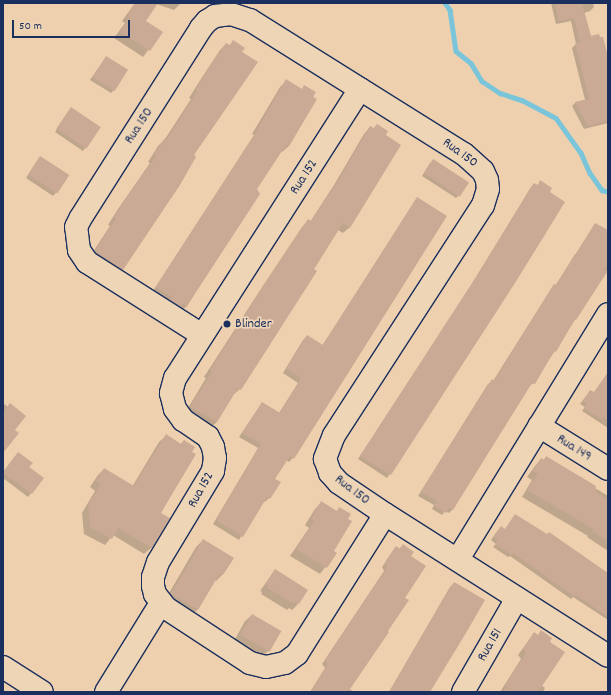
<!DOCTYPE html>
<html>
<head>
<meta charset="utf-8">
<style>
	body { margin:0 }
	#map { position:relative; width:611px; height:695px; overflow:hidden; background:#eed0af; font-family:Dekko,sans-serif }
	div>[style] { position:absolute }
	.shadow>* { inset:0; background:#0003 }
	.stream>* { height:4.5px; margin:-2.25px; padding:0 2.25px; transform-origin:2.25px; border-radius:2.25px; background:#7bc5db }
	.building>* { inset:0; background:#caaa94; transform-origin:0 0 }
	.roads { filter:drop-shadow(1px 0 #1b2f5e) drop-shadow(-1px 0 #1b2f5e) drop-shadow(0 1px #1b2f5e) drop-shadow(0 -1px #1b2f5e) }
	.minor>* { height:22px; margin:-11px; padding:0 11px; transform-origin:11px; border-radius:11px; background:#edd5b5 }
	.dots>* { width:11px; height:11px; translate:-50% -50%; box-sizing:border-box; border:2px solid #edd5b5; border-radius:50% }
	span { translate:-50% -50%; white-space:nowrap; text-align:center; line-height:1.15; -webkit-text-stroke:3.5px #edd5b5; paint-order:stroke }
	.street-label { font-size:14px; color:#1b2f5e }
	.poi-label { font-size:14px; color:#1b2f5e }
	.left { translate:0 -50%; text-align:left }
	.frame { position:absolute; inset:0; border:4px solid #1b2f5e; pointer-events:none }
	.scale { position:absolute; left:12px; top:20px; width:118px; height:18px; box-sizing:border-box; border:2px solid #1b2f5e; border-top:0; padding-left:5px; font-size:12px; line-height:14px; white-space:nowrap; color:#1b2f5e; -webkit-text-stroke:3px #edd5b5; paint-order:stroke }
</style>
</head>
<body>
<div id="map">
	<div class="shadow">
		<div style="clip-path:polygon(135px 3px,181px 3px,174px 10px,156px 4px,145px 21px,162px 32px,143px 57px,114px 38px,125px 23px,122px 21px)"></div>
		<div style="clip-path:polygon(551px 3px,593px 3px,594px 7px,590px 11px,584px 13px,591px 37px,608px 62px,608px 123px,584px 129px,572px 106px,576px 102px,585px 100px,572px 48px,576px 44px,571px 21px,556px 24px)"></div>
		<div style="clip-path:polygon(226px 44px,229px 46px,192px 156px,122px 269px,116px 276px,89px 258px,110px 226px,108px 225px,118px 209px,150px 163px,148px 162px,158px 146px,165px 139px,191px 99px,189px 98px,199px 82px,220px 50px)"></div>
		<div style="clip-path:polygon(106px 57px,114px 90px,111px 93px,90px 80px)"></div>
		<div style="clip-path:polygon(286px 81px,301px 90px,305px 86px,316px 100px,289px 146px,282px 152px,281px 151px,256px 189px,187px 306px,180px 312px,151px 294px,254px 135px,252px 134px,280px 87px)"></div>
		<div style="clip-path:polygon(68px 112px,99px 127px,83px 151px,55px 132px)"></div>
		<div style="clip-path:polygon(370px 127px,384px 136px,350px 227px,343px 233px,338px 230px,240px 389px,233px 395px,217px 422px,210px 428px,185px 413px,206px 378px,204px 377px,257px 295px,302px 227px,308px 221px,310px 222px,334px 185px,364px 134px)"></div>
		<div style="clip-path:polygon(38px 160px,56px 193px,53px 196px,26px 178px)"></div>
		<div style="clip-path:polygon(430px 163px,459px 195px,456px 198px,422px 176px)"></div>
		<div style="clip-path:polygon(541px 182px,548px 192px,546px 233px,387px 478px,358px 459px,472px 284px,531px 187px,534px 184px,537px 186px)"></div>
		<div style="clip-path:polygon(417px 198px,293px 458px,289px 462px,286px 460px,274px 479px,279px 482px,269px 498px,265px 502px,263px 501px,239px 540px,213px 524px,258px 448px,239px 437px,262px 403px,279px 413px,298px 383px,283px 373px,303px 340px,307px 336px,322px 346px)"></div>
		<div style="clip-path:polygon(595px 224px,608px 231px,608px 269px,534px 383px,529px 386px,452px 510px,449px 513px,445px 511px,442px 515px,432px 509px,434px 505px,418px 496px,488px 384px,493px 381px,551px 289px,555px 286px)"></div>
		<div style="clip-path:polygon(608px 381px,608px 428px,582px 411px,585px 407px,580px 404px,590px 391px,594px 393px)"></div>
		<div style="clip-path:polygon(3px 403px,8px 407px,14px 431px,3px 449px)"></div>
		<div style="clip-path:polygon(166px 436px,180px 445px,184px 441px,159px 513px,168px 519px,151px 548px,144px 554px,113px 535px,105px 545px,84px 534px,82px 513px,95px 491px,90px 487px,98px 475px,104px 469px,132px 487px,159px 442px)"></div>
		<div style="clip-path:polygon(15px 456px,43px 478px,28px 497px,3px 478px,3px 472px)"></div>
		<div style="clip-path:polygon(546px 458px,608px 496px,608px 551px,587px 537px,588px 536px,522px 497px,532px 480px,527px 477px,535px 466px,541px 459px,543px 460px)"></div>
		<div style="clip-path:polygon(321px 503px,336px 512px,340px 508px,347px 519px,332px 551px,336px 553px,320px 574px,290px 556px,309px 528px,305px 525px,315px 509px)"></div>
		<div style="clip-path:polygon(498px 530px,505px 530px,608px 574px,608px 620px,573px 597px,571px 599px,510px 556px,508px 557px,493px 547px,496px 544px,491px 540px)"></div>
		<div style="clip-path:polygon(203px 540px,233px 558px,222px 575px,216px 581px,214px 580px,197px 610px,191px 616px,165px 600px,196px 547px)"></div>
		<div style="clip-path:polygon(403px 545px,410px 556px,404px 598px,349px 689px,355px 692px,310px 692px,325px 668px,322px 664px,384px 571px,382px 567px,396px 547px,399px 549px)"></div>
		<div style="clip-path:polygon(275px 570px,298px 604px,292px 610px,289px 608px,287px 610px,261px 594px,262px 592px,260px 591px)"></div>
		<div style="clip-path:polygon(454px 583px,429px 692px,389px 692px,450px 587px)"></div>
		<div style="clip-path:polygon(252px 615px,279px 631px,268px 651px,261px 657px,234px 641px,245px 621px)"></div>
		<div style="clip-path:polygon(534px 633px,548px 642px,541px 685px,545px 688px,543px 692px,500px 692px,521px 659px,518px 655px)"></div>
	</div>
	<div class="stream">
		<div style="left:445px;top:3px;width:9px;rotate:54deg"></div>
		<div style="left:450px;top:10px;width:41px;rotate:81.7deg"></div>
		<div style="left:456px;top:51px;width:19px;rotate:39deg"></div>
		<div style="left:471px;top:63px;width:21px;rotate:59deg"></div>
		<div style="left:482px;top:81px;width:22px;rotate:34deg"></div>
		<div style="left:500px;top:93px;width:23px;rotate:18deg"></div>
		<div style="left:522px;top:100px;width:38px;rotate:28deg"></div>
		<div style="left:556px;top:118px;width:43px;rotate:54.5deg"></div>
		<div style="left:581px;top:153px;width:22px;rotate:66deg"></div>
		<div style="left:590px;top:173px;width:21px;rotate:55deg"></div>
		<div style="left:602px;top:190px;width:6px;rotate:18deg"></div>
	</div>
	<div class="building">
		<div style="clip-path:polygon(135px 3px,158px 3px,146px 21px,163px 32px,150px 51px,120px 32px,130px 16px,128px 14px)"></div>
		<div style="clip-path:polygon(555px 3px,582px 3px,591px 36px,599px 34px,600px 37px,603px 37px,608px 57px,608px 121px,588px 126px,575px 102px,589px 99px,575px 44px,580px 42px,574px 18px,559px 21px)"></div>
		<div style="clip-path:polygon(233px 40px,245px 48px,242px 52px,258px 62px,194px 155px,196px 157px,180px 185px,123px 270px,95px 251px,116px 219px,114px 218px,124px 201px,156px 156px,154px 155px,165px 138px,167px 139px,197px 92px,195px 91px,205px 74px,226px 43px,230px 45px)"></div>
		<div style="left:106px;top:56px;width:26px;height:25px;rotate:32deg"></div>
		<div style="clip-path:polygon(286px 79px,302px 89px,304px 85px,316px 92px,313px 97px,317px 99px,289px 146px,286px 145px,257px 189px,260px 194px,187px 306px,183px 304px,181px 307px,170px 300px,172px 297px,156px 287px,259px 128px,258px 128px)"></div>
		<div style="left:71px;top:107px;width:36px;height:26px;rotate:34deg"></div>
		<div style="clip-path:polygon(377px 124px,388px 131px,386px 135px,401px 145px,350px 228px,343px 223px,314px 269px,317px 271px,241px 390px,238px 388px,217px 422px,190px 407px,212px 372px,210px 370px,263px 287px,308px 219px,311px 221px,340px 178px,370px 126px,374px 128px)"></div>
		<div style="left:40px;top:156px;width:35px;height:22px;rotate:33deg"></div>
		<div style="left:433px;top:159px;width:43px;height:17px;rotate:33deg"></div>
		<div style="clip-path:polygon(540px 180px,552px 188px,550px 192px,565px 202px,515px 283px,391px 475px,360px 456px,474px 280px,534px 183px,538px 185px)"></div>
		<div style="clip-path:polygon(417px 197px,447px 216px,294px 459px,290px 456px,275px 479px,281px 482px,270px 499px,267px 497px,243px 537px,216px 520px,261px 444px,242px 433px,262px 402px,280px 413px,301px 378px,286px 369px,307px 335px,323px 345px)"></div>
		<div style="clip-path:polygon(595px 223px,608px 230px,608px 264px,604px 271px,607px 272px,576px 320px,575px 319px,556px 352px,554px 351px,535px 384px,532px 383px,453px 510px,449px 508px,446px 513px,434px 506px,437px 501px,421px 492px,492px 379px,494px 381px,554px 284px,556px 285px,575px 254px,576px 254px)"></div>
		<div style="clip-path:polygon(608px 372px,608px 421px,603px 417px,601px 419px,584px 408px,587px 404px,583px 401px,590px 390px,594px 392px)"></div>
		<div style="clip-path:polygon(10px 403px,26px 416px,15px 430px,19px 433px,3px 453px,3px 413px)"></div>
		<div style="clip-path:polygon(166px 434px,181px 444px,184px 440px,195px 447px,192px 452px,196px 454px,161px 513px,170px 518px,152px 548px,118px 528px,112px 539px,90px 527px,88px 505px,101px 484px,96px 481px,104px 468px,134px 486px)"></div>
		<div style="clip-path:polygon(18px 452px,33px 463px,29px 467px,44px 478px,32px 494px,3px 473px)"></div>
		<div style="clip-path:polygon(546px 456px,596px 486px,595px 489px,598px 490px,596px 492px,608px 500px,608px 541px,592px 531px,593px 529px,527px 490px,538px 474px,533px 471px,541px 458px,544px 460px)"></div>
		<div style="clip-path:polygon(321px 501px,337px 511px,339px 507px,351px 514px,348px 519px,352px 521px,334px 551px,337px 553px,327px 568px,296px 549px,314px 521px,311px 519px)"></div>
		<div style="clip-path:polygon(515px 514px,547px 534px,549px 532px,608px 573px,608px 617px,576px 595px,575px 597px,513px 553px,512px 555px,495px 544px,498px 540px,493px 537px,501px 526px,505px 529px)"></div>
		<div style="clip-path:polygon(203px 539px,234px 558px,223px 575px,220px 573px,198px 610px,171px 594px)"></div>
		<div style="clip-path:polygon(403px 544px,414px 552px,411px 556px,426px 566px,405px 598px,409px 600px,388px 631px,389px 632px,348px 692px,311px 692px,328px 664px,325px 660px,387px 567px,385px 562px,396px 546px,400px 549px)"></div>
		<div style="clip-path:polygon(275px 569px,308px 590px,299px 604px,295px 602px,294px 604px,267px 588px,268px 585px,265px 584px)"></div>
		<div style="clip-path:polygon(454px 582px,485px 600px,466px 633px,430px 692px,389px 692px)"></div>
		<div style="left:252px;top:614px;width:34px;height:24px;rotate:30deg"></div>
		<div style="clip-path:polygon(541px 630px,552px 638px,550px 642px,565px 652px,538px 692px,503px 692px,507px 686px,505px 685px,526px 653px,523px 649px,534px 632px,538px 635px)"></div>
	</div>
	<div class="roads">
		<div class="minor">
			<div style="left:360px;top:89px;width:343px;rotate:122.6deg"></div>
			<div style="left:175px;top:378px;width:16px;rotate:105deg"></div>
			<div style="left:171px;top:393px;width:16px;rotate:76deg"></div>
			<div style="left:175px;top:409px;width:14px;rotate:54deg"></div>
			<div style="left:183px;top:420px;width:30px;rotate:34deg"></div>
			<div style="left:208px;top:437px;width:11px;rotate:63deg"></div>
			<div style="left:213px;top:447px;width:11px;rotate:80deg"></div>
			<div style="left:215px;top:458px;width:13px;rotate:99deg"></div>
			<div style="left:213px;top:471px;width:106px;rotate:121.1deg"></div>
			<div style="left:158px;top:562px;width:16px;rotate:108deg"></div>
			<div style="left:153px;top:577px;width:9px;rotate:90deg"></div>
			<div style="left:153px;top:586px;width:8px;rotate:76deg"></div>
			<div style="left:155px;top:594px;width:18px;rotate:52deg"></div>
			<div style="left:166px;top:608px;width:100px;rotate:33.2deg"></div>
			<div style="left:250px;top:663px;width:16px;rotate:14deg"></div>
			<div style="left:266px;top:667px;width:19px;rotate:-12deg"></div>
			<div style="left:285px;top:663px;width:15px;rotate:-37deg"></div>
			<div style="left:297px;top:654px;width:165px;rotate:-57.8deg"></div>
			<div style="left:202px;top:335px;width:136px;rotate:-147.6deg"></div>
			<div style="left:87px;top:262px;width:14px;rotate:-124deg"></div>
			<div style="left:79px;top:250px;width:23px;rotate:-97deg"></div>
			<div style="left:76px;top:227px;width:9px;rotate:-63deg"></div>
			<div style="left:80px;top:219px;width:226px;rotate:-57.6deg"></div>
			<div style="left:201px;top:28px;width:9px;rotate:-49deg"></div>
			<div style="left:207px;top:21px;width:9px;rotate:-32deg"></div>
			<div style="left:215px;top:16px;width:16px;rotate:-7deg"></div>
			<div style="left:231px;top:14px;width:20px;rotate:18deg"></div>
			<div style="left:250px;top:20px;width:252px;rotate:32.1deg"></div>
			<div style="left:464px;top:154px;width:25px;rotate:42deg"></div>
			<div style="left:483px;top:171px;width:10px;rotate:66deg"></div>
			<div style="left:487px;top:180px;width:9px;rotate:84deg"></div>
			<div style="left:488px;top:189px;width:17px;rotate:107deg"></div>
			<div style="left:483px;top:205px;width:274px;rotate:122.9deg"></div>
			<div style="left:334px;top:435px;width:26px;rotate:111deg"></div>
			<div style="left:325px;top:459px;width:15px;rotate:70deg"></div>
			<div style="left:330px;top:473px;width:13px;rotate:48deg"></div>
			<div style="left:339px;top:483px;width:55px;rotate:34deg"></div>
			<div style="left:385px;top:514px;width:264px;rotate:32.5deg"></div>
			<div style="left:539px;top:426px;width:81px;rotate:31.9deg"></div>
			<div style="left:458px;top:559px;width:287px;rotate:-58.5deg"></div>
			<div style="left:3px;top:667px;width:46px;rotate:32.7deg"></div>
			<div style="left:106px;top:692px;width:105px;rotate:-58.3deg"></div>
			<div style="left:463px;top:692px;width:108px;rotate:-60.1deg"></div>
		</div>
	</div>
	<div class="dots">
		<div style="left:227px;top:324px;background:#1b2f5e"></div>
	</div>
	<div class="street-label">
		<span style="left:139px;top:126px;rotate:-57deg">Rua 150</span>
		<span style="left:460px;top:153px;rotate:36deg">Rua 150</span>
		<span style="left:304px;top:177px;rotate:-57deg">Rua 152</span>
		<span style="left:574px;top:448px;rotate:32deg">Rua 149</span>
		<span style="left:201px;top:490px;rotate:-61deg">Rua 152</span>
		<span style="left:352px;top:490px;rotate:37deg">Rua 150</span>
		<span style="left:490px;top:645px;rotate:-60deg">Rua 151</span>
	</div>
	<div class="poi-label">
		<span class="left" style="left:235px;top:324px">Blinder</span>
	</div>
	<div class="frame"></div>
	<div class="scale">50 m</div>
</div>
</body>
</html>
